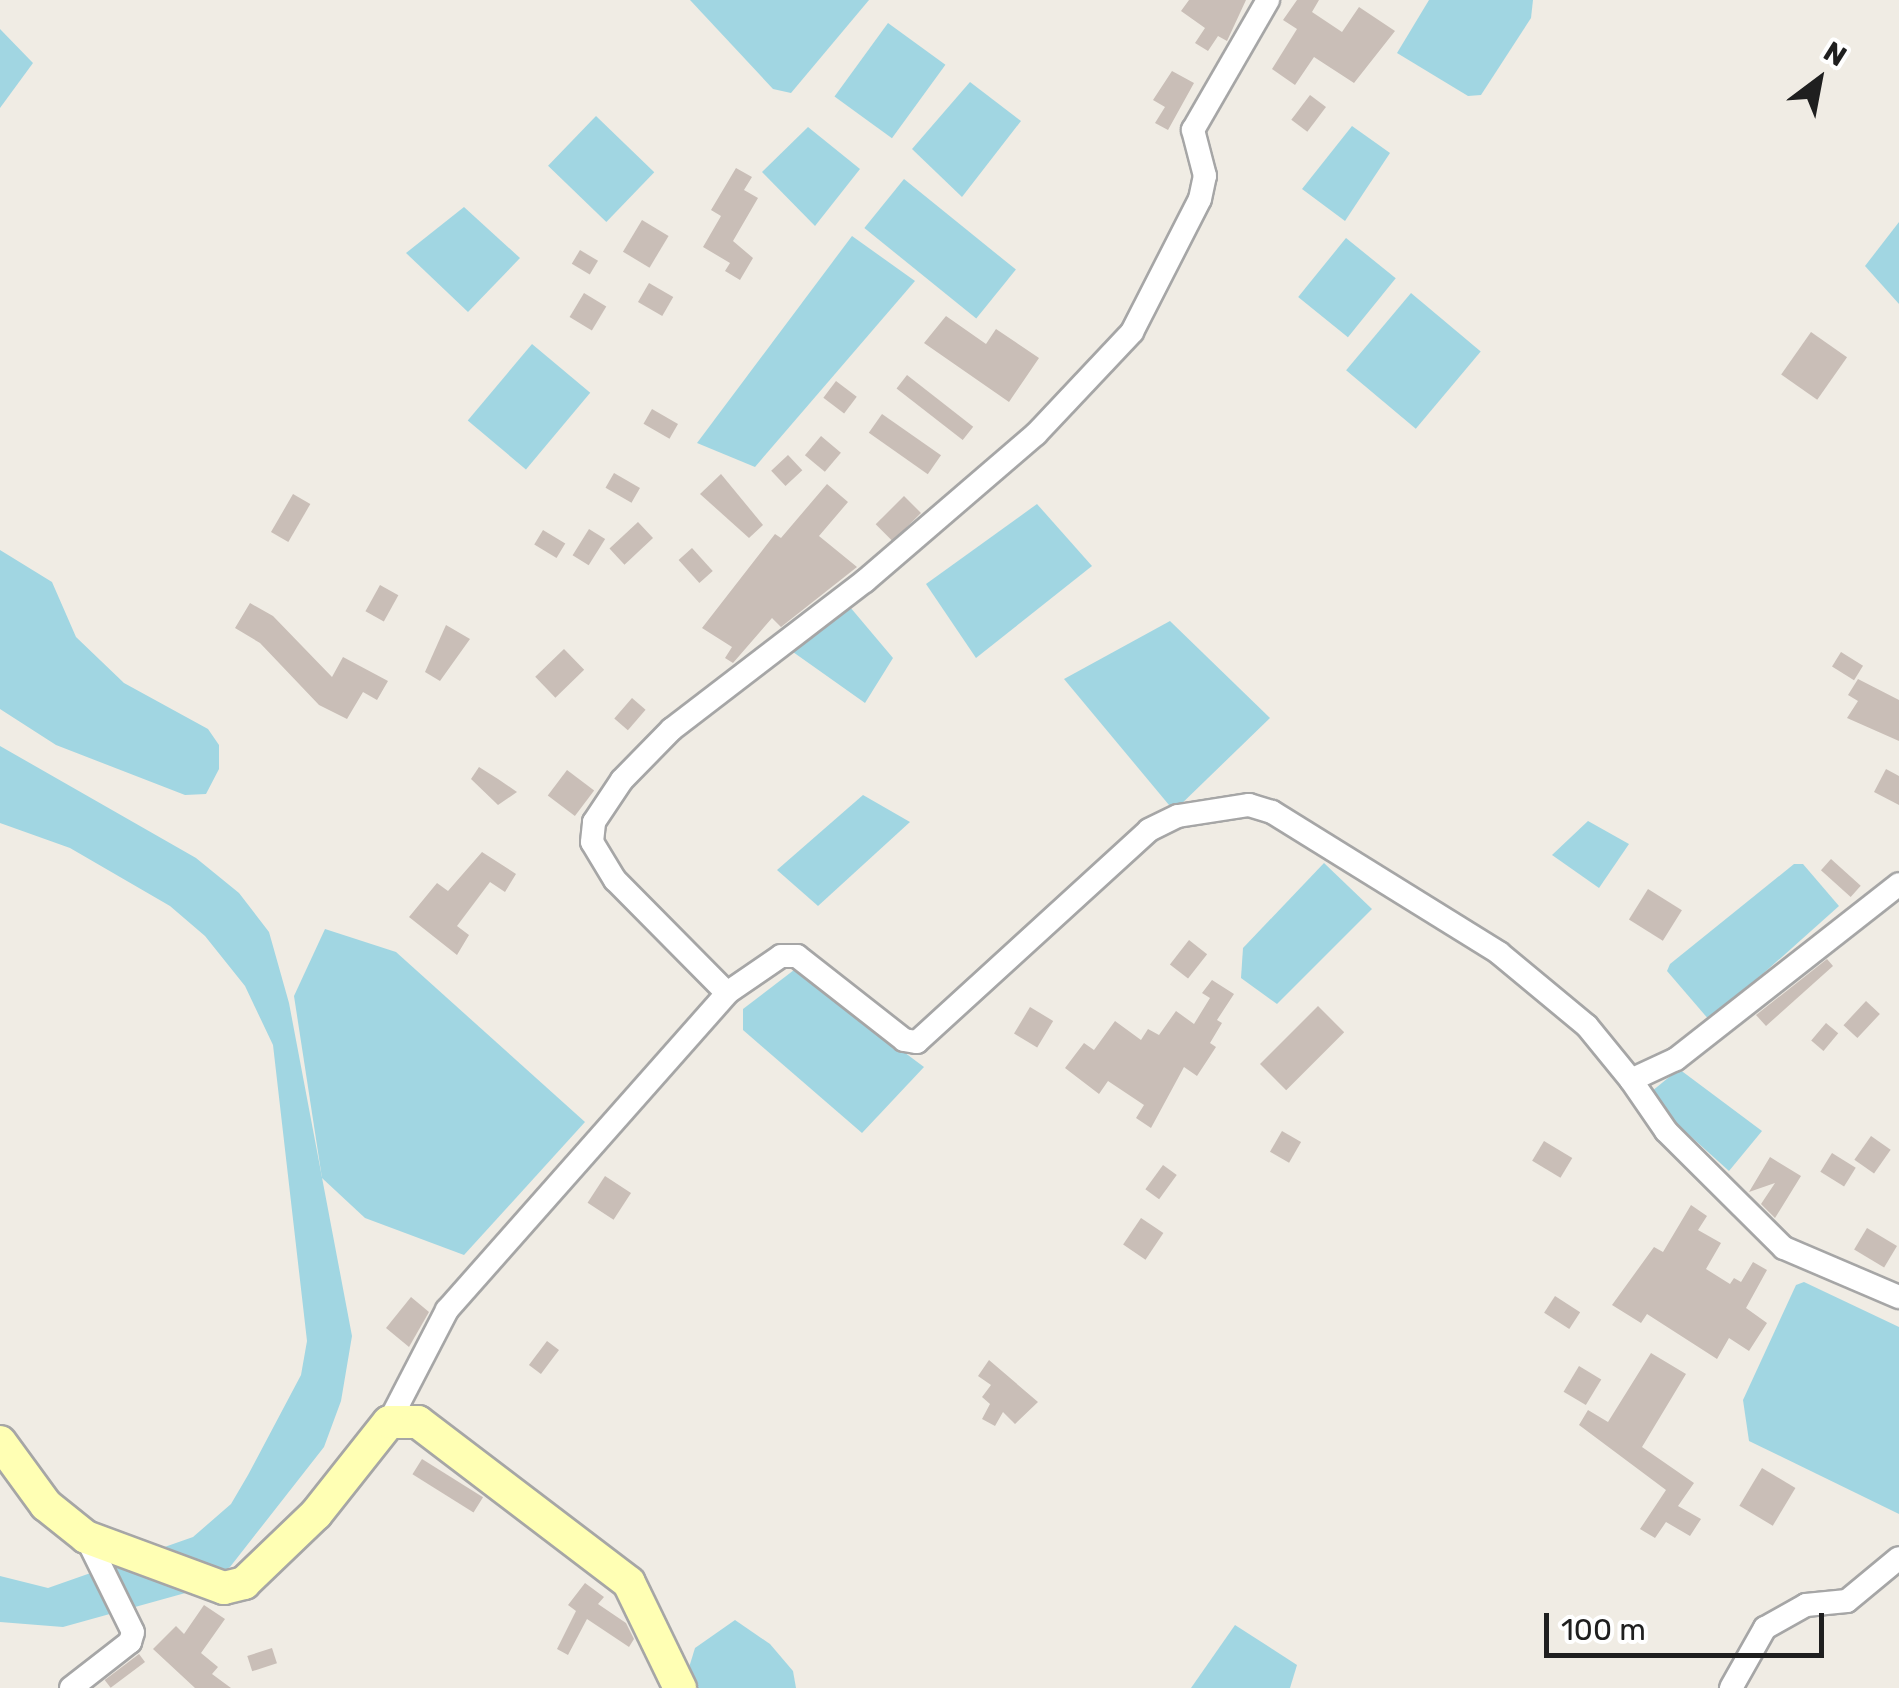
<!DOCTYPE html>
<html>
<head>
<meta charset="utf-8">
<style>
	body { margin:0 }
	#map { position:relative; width:1899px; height:1688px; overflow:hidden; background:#f0ece4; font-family:Rubik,sans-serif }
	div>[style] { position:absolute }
	.water>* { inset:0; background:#a1d6e2; transform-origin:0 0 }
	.building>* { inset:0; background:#c9beb7; transform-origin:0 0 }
	.roads { filter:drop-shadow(2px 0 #a6a6a6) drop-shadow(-2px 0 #a6a6a6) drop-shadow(0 2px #a6a6a6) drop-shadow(0 -2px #a6a6a6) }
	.street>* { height:22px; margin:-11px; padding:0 11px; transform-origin:11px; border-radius:11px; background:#fff }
	.secondary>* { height:32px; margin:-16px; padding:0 16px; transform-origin:16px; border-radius:16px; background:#ffffb4 }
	span { translate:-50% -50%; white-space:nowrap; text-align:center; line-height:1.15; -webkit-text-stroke:8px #fff; paint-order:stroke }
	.north { position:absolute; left:1769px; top:30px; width:100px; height:100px; -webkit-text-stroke:8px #fff; paint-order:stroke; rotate:32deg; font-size:28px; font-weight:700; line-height:40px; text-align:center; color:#1f1f1f }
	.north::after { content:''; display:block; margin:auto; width:35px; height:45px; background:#1f1f1f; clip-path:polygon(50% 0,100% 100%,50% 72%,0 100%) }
	.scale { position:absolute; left:1544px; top:1613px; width:280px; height:45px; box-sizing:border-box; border:5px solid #1f1f1f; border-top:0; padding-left:12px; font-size:30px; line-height:35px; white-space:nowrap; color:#1f1f1f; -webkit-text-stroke:8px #fff; paint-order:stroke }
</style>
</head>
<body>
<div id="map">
	<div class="water">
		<div style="clip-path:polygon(690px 0,869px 0,791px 93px,773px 89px)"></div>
		<div style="clip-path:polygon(1429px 0,1533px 0,1531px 18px,1481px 95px,1468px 96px,1397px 53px)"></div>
		<div style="left:888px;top:23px;width:71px;height:91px;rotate:36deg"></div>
		<div style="clip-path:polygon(0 29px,33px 63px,0 108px)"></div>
		<div style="clip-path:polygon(970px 82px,1021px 121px,962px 197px,912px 149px)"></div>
		<div style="left:596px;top:116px;width:81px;height:69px;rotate:44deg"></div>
		<div style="clip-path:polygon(1352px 126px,1390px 153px,1345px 221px,1302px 189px)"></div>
		<div style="clip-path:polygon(808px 127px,860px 169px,815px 226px,762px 172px)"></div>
		<div style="left:904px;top:179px;width:144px;height:63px;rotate:39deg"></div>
		<div style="clip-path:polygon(464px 207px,520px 258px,468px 312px,406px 253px)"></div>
		<div style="clip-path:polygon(1899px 222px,1899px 304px,1865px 266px)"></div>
		<div style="clip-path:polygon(852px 236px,915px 281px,755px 467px,697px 443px)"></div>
		<div style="left:1346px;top:238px;width:64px;height:76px;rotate:39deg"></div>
		<div style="left:1411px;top:293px;width:91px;height:101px;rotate:40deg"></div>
		<div style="left:532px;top:344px;width:76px;height:100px;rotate:40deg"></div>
		<div style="clip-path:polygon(1037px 504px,1092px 566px,976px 658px,926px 584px)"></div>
		<div style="clip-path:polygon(0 550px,52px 582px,76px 637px,124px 683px,208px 729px,219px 745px,219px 769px,206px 794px,185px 795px,56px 745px,0 709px)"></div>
		<div style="clip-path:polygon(850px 607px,893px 658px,865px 703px,793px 652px)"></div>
		<div style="clip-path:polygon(1170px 621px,1270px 718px,1174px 811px,1064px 679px)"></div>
		<div style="clip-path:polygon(0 746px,196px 858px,239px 893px,269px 932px,289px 1003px,352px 1336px,341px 1401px,324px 1447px,230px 1567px,189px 1592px,63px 1627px,0 1622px,0 1576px,48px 1588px,193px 1537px,231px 1504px,248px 1475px,301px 1375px,307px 1341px,273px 1045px,245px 986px,205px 936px,170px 906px,70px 848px,0 823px)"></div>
		<div style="clip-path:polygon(863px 795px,910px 822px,818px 906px,777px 870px)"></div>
		<div style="clip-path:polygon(1588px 821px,1629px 844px,1599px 888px,1552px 855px)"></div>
		<div style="clip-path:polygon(1324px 863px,1372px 909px,1277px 1004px,1241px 978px,1243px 948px)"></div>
		<div style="clip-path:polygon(1794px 864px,1803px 864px,1839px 906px,1710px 1021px,1667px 971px,1670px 964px)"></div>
		<div style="clip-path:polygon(325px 929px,396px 952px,585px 1122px,464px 1255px,365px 1218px,322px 1178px,294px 996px)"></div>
		<div style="clip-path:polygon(794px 970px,924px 1067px,862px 1133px,743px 1030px,743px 1009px)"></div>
		<div style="clip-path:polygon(1679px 1069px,1762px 1131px,1729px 1171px,1646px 1096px)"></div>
		<div style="clip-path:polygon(1804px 1282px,1899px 1327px,1899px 1514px,1749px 1441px,1743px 1400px,1796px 1285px)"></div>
		<div style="clip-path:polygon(735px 1620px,770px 1644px,793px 1671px,796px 1688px,691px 1688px,687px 1674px,695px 1648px)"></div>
		<div style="clip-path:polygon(1235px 1625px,1297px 1665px,1290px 1688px,1191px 1688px)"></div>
	</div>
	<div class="building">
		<div style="clip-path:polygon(1189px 0,1246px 0,1227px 41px,1218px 36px,1208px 51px,1195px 43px,1205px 28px,1181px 11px)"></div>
		<div style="clip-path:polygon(1297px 0,1319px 0,1312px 12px,1342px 32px,1359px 7px,1395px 31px,1354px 83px,1314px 57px,1295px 85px,1272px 69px,1297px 29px,1283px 20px)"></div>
		<div style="clip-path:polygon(1172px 71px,1194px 83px,1168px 130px,1155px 123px,1165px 107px,1153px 100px)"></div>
		<div style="left:1310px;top:95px;width:20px;height:31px;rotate:37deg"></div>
		<div style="clip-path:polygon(736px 168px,752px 177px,744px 190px,758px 198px,733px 241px,753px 258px,740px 280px,725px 271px,730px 263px,703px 247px,721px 216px,711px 210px)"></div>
		<div style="left:642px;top:220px;width:31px;height:37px;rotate:31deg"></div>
		<div style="left:580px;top:250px;width:21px;height:16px;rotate:31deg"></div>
		<div style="left:649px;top:283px;width:28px;height:22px;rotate:30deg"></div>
		<div style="left:584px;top:293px;width:26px;height:28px;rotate:31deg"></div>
		<div style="clip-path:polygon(946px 316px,986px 344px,996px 329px,1039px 358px,1009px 402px,924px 343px)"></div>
		<div style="left:1811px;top:332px;width:44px;height:52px;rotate:35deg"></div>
		<div style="left:907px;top:375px;width:84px;height:17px;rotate:38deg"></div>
		<div style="left:836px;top:381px;width:26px;height:21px;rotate:37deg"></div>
		<div style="left:652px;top:409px;width:30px;height:17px;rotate:30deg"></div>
		<div style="left:882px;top:414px;width:72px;height:23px;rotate:35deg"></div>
		<div style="left:821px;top:436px;width:26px;height:25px;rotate:40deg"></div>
		<div style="left:788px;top:455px;width:21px;height:23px;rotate:47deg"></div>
		<div style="left:614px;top:473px;width:30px;height:17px;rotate:30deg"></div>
		<div style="clip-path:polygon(721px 474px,763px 525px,749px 538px,700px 494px)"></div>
		<div style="clip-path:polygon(827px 484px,848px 502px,819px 536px,857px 567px,781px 627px,772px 618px,733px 663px,725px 658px,732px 647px,702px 628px,775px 534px,781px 538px)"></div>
		<div style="left:293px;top:494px;width:20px;height:44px;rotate:30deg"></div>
		<div style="left:904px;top:496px;width:24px;height:40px;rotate:45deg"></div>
		<div style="left:638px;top:522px;width:22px;height:39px;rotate:47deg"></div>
		<div style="left:589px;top:529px;width:19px;height:31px;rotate:32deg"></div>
		<div style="left:543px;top:530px;width:26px;height:17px;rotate:31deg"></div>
		<div style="left:692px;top:548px;width:31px;height:18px;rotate:48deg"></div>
		<div style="left:380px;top:585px;width:21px;height:30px;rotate:29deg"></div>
		<div style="clip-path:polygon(250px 603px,273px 616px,332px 677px,343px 657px,388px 681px,377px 700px,363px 692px,347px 719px,319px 705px,260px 643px,235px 628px)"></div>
		<div style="clip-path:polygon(446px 625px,470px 639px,440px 681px,425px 672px)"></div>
		<div style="left:564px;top:649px;width:29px;height:40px;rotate:46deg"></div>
		<div style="left:1841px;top:652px;width:26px;height:17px;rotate:32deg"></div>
		<div style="clip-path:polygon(1858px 679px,1899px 700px,1899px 741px,1847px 718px,1858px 701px,1848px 695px)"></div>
		<div style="left:632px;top:698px;width:18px;height:27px;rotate:41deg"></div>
		<div style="clip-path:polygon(479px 767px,498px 779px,517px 792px,498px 805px,471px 779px)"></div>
		<div style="clip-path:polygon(1886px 769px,1899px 776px,1899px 805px,1874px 792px)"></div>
		<div style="left:567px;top:770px;width:34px;height:32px;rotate:37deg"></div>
		<div style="clip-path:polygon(482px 852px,516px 874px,505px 892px,490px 882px,457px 926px,469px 935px,457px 955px,409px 917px,437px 883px,448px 891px)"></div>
		<div style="left:1831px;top:859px;width:40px;height:15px;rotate:42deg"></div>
		<div style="left:1648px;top:889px;width:40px;height:36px;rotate:32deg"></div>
		<div style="left:1189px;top:940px;width:23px;height:31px;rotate:38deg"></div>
		<div style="clip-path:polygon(1827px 959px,1833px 966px,1766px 1026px,1756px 1015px)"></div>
		<div style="clip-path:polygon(1212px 980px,1234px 994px,1217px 1020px,1222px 1023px,1210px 1043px,1216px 1047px,1197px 1076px,1184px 1067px,1151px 1128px,1136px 1118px,1144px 1105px,1108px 1081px,1099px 1094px,1065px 1068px,1084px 1043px,1094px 1050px,1115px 1021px,1141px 1040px,1148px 1029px,1159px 1035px,1176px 1011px,1194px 1024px,1210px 998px,1202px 993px)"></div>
		<div style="left:1866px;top:1001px;width:19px;height:33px;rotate:43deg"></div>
		<div style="left:1318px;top:1006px;width:37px;height:82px;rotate:45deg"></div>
		<div style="left:1030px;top:1007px;width:27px;height:31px;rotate:31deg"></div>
		<div style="left:1826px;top:1023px;width:16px;height:23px;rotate:40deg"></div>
		<div style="left:1282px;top:1131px;width:22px;height:24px;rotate:30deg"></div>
		<div style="left:1871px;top:1136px;width:24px;height:29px;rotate:35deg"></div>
		<div style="left:1544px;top:1141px;width:33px;height:23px;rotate:31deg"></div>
		<div style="left:1832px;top:1153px;width:28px;height:22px;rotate:32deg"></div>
		<div style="clip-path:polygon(1770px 1157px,1801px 1176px,1775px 1218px,1761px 1204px,1775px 1183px,1749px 1192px)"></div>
		<div style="left:1163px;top:1165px;width:17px;height:30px;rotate:36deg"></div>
		<div style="left:605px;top:1176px;width:31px;height:32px;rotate:33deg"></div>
		<div style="clip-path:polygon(1691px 1205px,1707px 1216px,1698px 1230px,1721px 1243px,1706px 1269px,1730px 1284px,1734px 1278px,1741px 1282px,1753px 1262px,1767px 1270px,1746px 1308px,1767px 1323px,1749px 1351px,1729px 1338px,1717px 1359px,1647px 1314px,1641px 1323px,1612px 1305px,1654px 1247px,1663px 1252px)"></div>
		<div style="left:1141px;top:1218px;width:27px;height:32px;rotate:34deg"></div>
		<div style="left:1867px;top:1228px;width:35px;height:25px;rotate:31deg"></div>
		<div style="left:1555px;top:1296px;width:30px;height:20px;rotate:33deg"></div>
		<div style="clip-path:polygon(411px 1297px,429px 1312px,409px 1347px,386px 1328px)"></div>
		<div style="left:547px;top:1341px;width:15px;height:30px;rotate:37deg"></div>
		<div style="clip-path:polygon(1651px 1353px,1686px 1374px,1642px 1447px,1694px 1483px,1678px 1506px,1701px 1519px,1690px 1536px,1666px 1522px,1655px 1538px,1640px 1529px,1666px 1490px,1579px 1425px,1588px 1410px,1608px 1422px)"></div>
		<div style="clip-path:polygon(989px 1360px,1038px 1402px,1015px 1424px,1003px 1412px,995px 1426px,982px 1419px,990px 1404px,982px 1397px,991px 1385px,978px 1376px)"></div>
		<div style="left:1579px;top:1366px;width:26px;height:30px;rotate:31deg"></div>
		<div style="left:422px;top:1459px;width:72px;height:18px;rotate:32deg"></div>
		<div style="left:1762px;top:1468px;width:39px;height:44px;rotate:31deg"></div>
		<div style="clip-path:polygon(585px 1583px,604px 1597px,598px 1604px,626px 1623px,634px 1639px,629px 1647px,587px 1619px,568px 1655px,557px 1649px,576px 1611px,568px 1605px)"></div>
		<div style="clip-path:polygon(204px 1605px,225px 1619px,201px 1653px,218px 1667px,212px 1674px,231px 1688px,195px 1688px,153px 1649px,176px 1626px,184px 1634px)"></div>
		<div style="left:272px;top:1648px;width:16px;height:26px;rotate:72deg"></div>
		<div style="left:139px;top:1654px;width:10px;height:43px;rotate:53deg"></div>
	</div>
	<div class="roads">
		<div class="street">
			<div style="left:727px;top:993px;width:159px;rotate:-134.7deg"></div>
			<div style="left:615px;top:880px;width:44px;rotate:-121.2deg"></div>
			<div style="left:592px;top:842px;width:20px;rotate:-84deg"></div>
			<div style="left:594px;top:822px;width:50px;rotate:-56.3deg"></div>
			<div style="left:622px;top:780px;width:71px;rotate:-45.6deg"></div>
			<div style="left:672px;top:729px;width:243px;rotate:-37.5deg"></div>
			<div style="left:865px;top:581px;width:225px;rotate:-40.7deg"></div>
			<div style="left:1036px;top:434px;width:140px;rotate:-46.7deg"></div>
			<div style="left:1132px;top:332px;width:149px;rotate:-62.9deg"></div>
			<div style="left:1200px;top:199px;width:24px;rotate:-78deg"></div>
			<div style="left:1205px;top:176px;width:48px;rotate:-104.6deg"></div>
			<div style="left:1193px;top:130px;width:150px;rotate:-60deg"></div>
			<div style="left:1631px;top:1080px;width:62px;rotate:55.5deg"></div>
			<div style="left:1666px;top:1131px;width:166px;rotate:44.8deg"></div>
			<div style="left:1784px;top:1248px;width:125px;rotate:23.1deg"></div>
			<div style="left:389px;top:1422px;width:126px;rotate:-62.6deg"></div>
			<div style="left:447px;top:1310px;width:423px;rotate:-48.5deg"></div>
			<div style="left:727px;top:993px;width:65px;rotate:-34.4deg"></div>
			<div style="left:781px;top:956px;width:16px"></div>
			<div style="left:797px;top:956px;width:136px;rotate:38.1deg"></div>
			<div style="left:904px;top:1040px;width:13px;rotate:9deg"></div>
			<div style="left:917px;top:1042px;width:314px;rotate:-42.4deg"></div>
			<div style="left:1149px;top:830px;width:32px;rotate:-26deg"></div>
			<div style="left:1178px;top:816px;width:72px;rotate:-8.8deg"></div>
			<div style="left:1249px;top:805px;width:24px;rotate:17deg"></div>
			<div style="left:1272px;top:812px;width:267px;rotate:31.8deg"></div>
			<div style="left:1499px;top:953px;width:114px;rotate:39.7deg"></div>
			<div style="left:1587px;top:1026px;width:70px;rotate:50.8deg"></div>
			<div style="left:1631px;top:1080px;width:50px;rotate:-25deg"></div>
			<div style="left:1676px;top:1059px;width:283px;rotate:-38.1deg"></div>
			<div style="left:71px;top:1688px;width:75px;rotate:-37.9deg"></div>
			<div style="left:130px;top:1642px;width:10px;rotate:-73deg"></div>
			<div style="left:133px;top:1632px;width:106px;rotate:-116.3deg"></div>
			<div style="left:1731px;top:1688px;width:69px;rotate:-60.5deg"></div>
			<div style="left:1765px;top:1628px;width:47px;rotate:-29.3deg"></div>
			<div style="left:1806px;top:1605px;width:41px;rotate:-5.6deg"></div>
			<div style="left:1847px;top:1601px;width:67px;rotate:-39.6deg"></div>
		</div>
		<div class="secondary">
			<div style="left:0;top:1442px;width:78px;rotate:53.9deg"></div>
			<div style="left:46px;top:1505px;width:51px;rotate:38.7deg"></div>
			<div style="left:86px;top:1537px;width:147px;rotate:20.3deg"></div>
			<div style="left:224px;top:1588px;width:21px;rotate:-14deg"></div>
			<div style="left:244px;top:1583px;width:100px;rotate:-43.8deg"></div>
			<div style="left:316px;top:1514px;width:117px;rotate:-51.6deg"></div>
			<div style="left:389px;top:1422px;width:29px"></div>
			<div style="left:418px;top:1422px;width:265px;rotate:37.3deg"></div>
			<div style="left:629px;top:1583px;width:117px;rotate:64.1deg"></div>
		</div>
	</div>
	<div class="north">N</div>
	<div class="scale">100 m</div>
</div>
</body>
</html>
